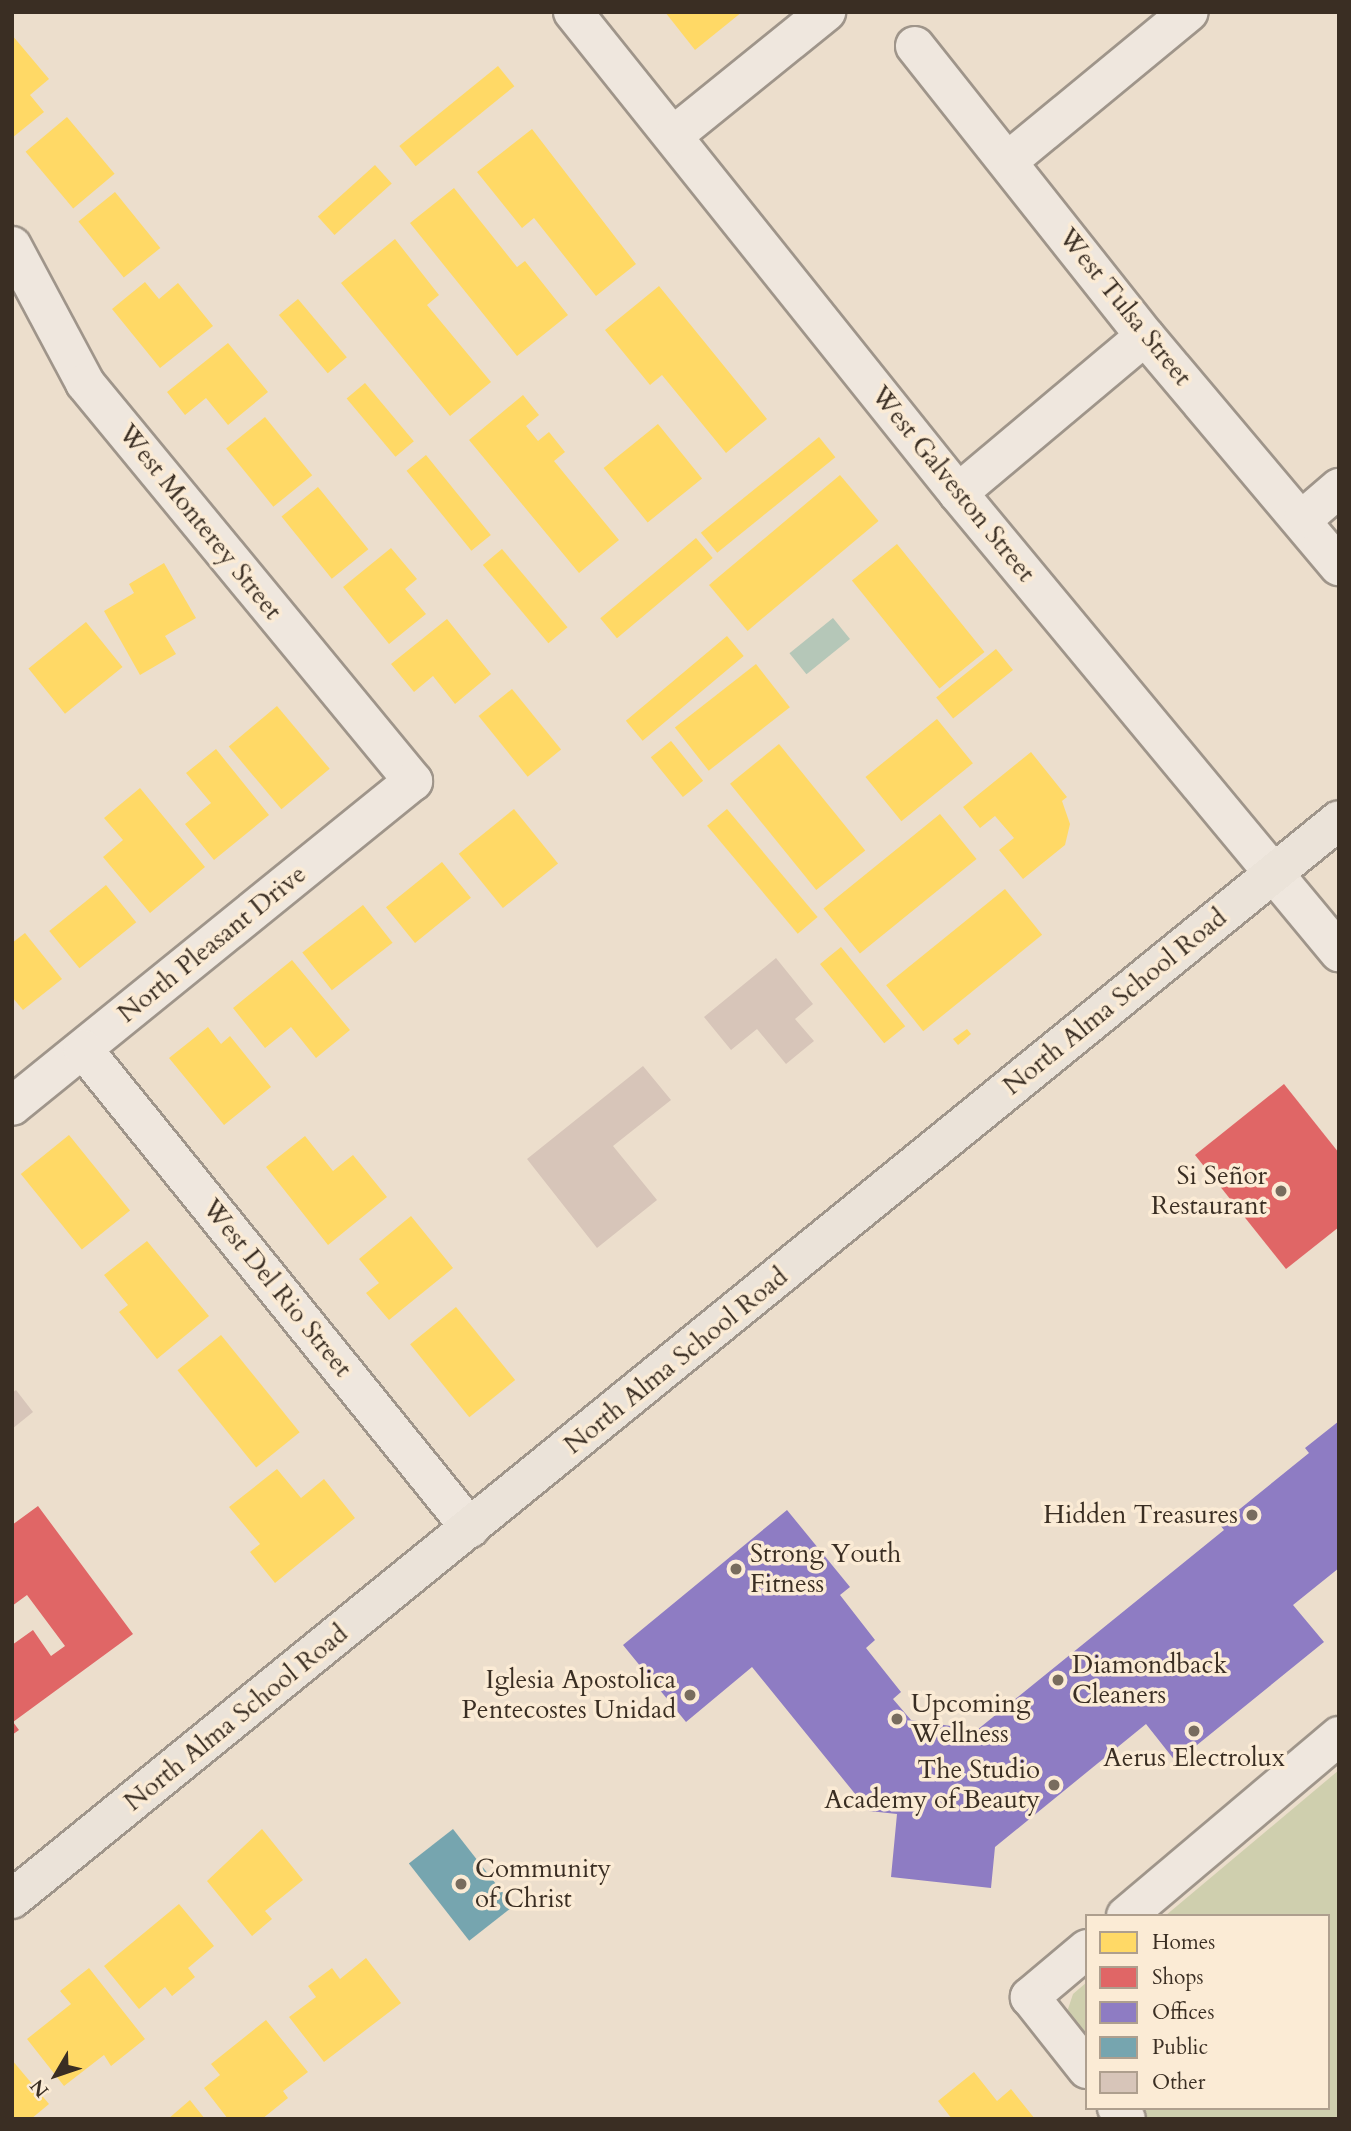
<!DOCTYPE html>
<html>
<head>
<meta charset="utf-8">
<style>
	body { margin:0 }
	#map { position:relative; width:1351px; height:2131px; overflow:hidden; background:#ecdecc; font-family:Cardo,serif }
	div>[style] { position:absolute }
	.green>* { inset:0; background:#cfcfae }
	.water>* { inset:0; background:#b5c7b8; transform-origin:0 0 }
	.homes>* { inset:0; background:#ffd966; transform-origin:0 0 }
	.shops>* { inset:0; background:#e06666 }
	.offices>* { inset:0; background:#8e7cc3 }
	.public>* { inset:0; background:#76a5af; transform-origin:0 0 }
	.building>* { inset:0; background:#d7c5b9 }
	.roads { filter:drop-shadow(2px 0 #9f958a) drop-shadow(-2px 0 #9f958a) drop-shadow(0 2px #9f958a) drop-shadow(0 -2px #9f958a) }
	.minor>* { height:38px; margin:-19px; padding:0 19px; transform-origin:19px; border-radius:19px; background:#efe7de }
	.major>* { height:38px; margin:-19px; padding:0 19px; transform-origin:19px; border-radius:19px; background:#ebe3d9 }
	.dots>* { width:19px; height:19px; translate:-50% -50%; box-sizing:border-box; border:4px solid #fbebd5; border-radius:50% }
	span { translate:-50% -50%; white-space:nowrap; text-align:center; line-height:1.15; -webkit-text-stroke:7px #fbebd5; paint-order:stroke }
	.street-label { font-size:26px; color:#3a2e23 }
	.poi-label { font-size:26px; color:#3a2e23 }
	.right { translate:-100% -50%; text-align:right }
	.left { translate:0 -50%; text-align:left }
	.frame { position:absolute; inset:0; border:14px solid #3a2e23; pointer-events:none }
	.legend { position:absolute; left:1085px; top:1914px; width:245px; height:196px; box-sizing:border-box; background:#fbebd5; border:2px solid #ae9f8e; margin:0; padding:9px 12px; list-style:none; font-size:21px; color:#3a2e23 }
	.legend li { display:flex; align-items:center; gap:14px; height:35px }
	.legend b { width:35px; border:2px solid #ae9f8e }
	.north { position:absolute; left:21px; top:2040px; width:70px; height:70px; -webkit-text-stroke:5px #fbebd5; paint-order:stroke; rotate:231deg; font-size:19px; font-weight:700; line-height:28px; text-align:center; color:#3a2e23 }
	.north::after { content:''; display:block; margin:auto; width:24px; height:32px; background:#3a2e23; clip-path:polygon(50% 0,100% 100%,50% 72%,0 100%) }
</style>
</head>
<body>
<div id="map">
	<div class="green">
		<div style="clip-path:polygon(1339px 1770px,1339px 2119px,1146px 2119px,1137px 2108px,1328px 2108px,1328px 1916px,1165px 1916px)"></div>
		<div style="clip-path:polygon(1087px 1982px,1087px 2046px,1071px 2025px,1068px 2009px,1073px 1994px)"></div>
	</div>
	<div class="water">
		<div style="left:833px;top:618px;width:27px;height:56px;rotate:51deg"></div>
	</div>
	<div class="homes">
		<div style="clip-path:polygon(665px 12px,742px 12px,695px 50px)"></div>
		<div style="clip-path:polygon(12px 35px,49px 79px,30px 95px,44px 112px,12px 138px)"></div>
		<div style="left:498px;top:66px;width:26px;height:127px;rotate:51deg"></div>
		<div style="left:67px;top:117px;width:74px;height:54px;rotate:50deg"></div>
		<div style="clip-path:polygon(532px 129px,636px 264px,596px 296px,534px 218px,522px 228px,477px 172px)"></div>
		<div style="left:375px;top:165px;width:25px;height:77px;rotate:48deg"></div>
		<div style="clip-path:polygon(454px 188px,517px 267px,525px 261px,568px 315px,517px 356px,410px 223px)"></div>
		<div style="left:115px;top:192px;width:72px;height:47px;rotate:51deg"></div>
		<div style="clip-path:polygon(395px 239px,439px 295px,427px 305px,491px 382px,450px 416px,341px 283px)"></div>
		<div style="clip-path:polygon(145px 282px,159px 299px,178px 283px,213px 326px,160px 368px,112px 309px)"></div>
		<div style="clip-path:polygon(659px 286px,767px 419px,726px 453px,662px 375px,650px 385px,605px 330px)"></div>
		<div style="left:298px;top:299px;width:76px;height:25px;rotate:50deg"></div>
		<div style="clip-path:polygon(228px 343px,268px 392px,228px 425px,206px 398px,185px 415px,167px 392px)"></div>
		<div style="left:365px;top:383px;width:76px;height:24px;rotate:50deg"></div>
		<div style="clip-path:polygon(523px 395px,539px 415px,526px 426px,538px 441px,549px 432px,565px 452px,554px 461px,619px 540px,579px 573px,469px 440px)"></div>
		<div style="left:265px;top:417px;width:75px;height:50px;rotate:51deg"></div>
		<div style="left:658px;top:424px;width:70px;height:70px;rotate:51deg"></div>
		<div style="left:819px;top:437px;width:26px;height:152px;rotate:51deg"></div>
		<div style="left:426px;top:455px;width:103px;height:25px;rotate:51deg"></div>
		<div style="left:840px;top:475px;width:60px;height:171px;rotate:50deg"></div>
		<div style="left:318px;top:487px;width:80px;height:47px;rotate:51deg"></div>
		<div style="left:696px;top:538px;width:26px;height:125px;rotate:50deg"></div>
		<div style="left:897px;top:544px;width:139px;height:58px;rotate:51deg"></div>
		<div style="clip-path:polygon(391px 548px,417px 579px,405px 589px,426px 614px,389px 644px,343px 587px)"></div>
		<div style="left:502px;top:549px;width:102px;height:25px;rotate:50deg"></div>
		<div style="clip-path:polygon(164px 563px,196px 618px,165px 636px,176px 654px,140px 675px,104px 611px,134px 593px,129px 584px)"></div>
		<div style="clip-path:polygon(447px 619px,491px 674px,455px 704px,433px 676px,414px 692px,391px 664px)"></div>
		<div style="left:86px;top:622px;width:58px;height:74px;rotate:51deg"></div>
		<div style="left:727px;top:636px;width:26px;height:132px;rotate:50deg"></div>
		<div style="left:996px;top:649px;width:27px;height:77px;rotate:51deg"></div>
		<div style="left:756px;top:664px;width:55px;height:103px;rotate:52deg"></div>
		<div style="left:512px;top:689px;width:78px;height:43px;rotate:51deg"></div>
		<div style="left:277px;top:706px;width:82px;height:63px;rotate:50deg"></div>
		<div style="left:937px;top:719px;width:57px;height:92px;rotate:51deg"></div>
		<div style="left:671px;top:741px;width:51px;height:26px;rotate:51deg"></div>
		<div style="left:779px;top:744px;width:137px;height:63px;rotate:51deg"></div>
		<div style="clip-path:polygon(216px 749px,269px 815px,214px 860px,185px 824px,211px 803px,186px 773px)"></div>
		<div style="clip-path:polygon(1031px 752px,1067px 797px,1062px 801px,1070px 824px,1065px 845px,1023px 879px,999px 850px,1014px 838px,995px 816px,980px 828px,963px 807px)"></div>
		<div style="clip-path:polygon(140px 788px,205px 867px,150px 913px,103px 857px,123px 840px,104px 818px)"></div>
		<div style="left:514px;top:809px;width:70px;height:71px;rotate:51deg"></div>
		<div style="left:727px;top:809px;width:141px;height:26px;rotate:50deg"></div>
		<div style="left:940px;top:814px;width:58px;height:150px;rotate:51deg"></div>
		<div style="left:442px;top:862px;width:46px;height:72px;rotate:51deg"></div>
		<div style="left:106px;top:885px;width:48px;height:73px;rotate:51deg"></div>
		<div style="left:1005px;top:889px;width:59px;height:153px;rotate:51deg"></div>
		<div style="left:363px;top:905px;width:48px;height:77px;rotate:52deg"></div>
		<div style="clip-path:polygon(25px 933px,62px 979px,23px 1010px,12px 997px,12px 943px)"></div>
		<div style="left:841px;top:947px;width:102px;height:27px;rotate:51deg"></div>
		<div style="clip-path:polygon(292px 960px,350px 1030px,316px 1058px,291px 1027px,265px 1048px,233px 1008px)"></div>
		<div style="clip-path:polygon(208px 1027px,221px 1044px,230px 1036px,271px 1087px,224px 1125px,169px 1058px)"></div>
		<div style="clip-path:polygon(967px 1029px,971px 1034px,958px 1045px,953px 1039px)"></div>
		<div style="left:69px;top:1135px;width:97px;height:62px;rotate:51deg"></div>
		<div style="clip-path:polygon(305px 1136px,333px 1171px,353px 1155px,387px 1197px,328px 1245px,266px 1167px)"></div>
		<div style="clip-path:polygon(411px 1216px,453px 1268px,389px 1320px,366px 1293px,379px 1283px,359px 1259px)"></div>
		<div style="clip-path:polygon(147px 1241px,209px 1316px,157px 1359px,119px 1312px,128px 1305px,104px 1275px)"></div>
		<div style="left:456px;top:1307px;width:94px;height:59px;rotate:51deg"></div>
		<div style="left:221px;top:1335px;width:125px;height:56px;rotate:51deg"></div>
		<div style="clip-path:polygon(277px 1469px,301px 1498px,324px 1479px,355px 1518px,275px 1583px,250px 1552px,260px 1544px,229px 1507px)"></div>
		<div style="clip-path:polygon(262px 1829px,303px 1880px,265px 1911px,272px 1919px,252px 1936px,207px 1881px)"></div>
		<div style="clip-path:polygon(179px 1904px,214px 1946px,188px 1968px,195px 1977px,172px 1996px,165px 1987px,139px 2009px,104px 1966px)"></div>
		<div style="clip-path:polygon(366px 1958px,401px 2003px,324px 2062px,289px 2017px,316px 1997px,308px 1986px,332px 1968px,340px 1979px)"></div>
		<div style="clip-path:polygon(89px 1968px,145px 2039px,111px 2066px,104px 2055px,64px 2086px,27px 2039px,71px 2004px,60px 1991px)"></div>
		<div style="clip-path:polygon(266px 2020px,308px 2072px,283px 2091px,288px 2098px,262px 2119px,228px 2119px,204px 2088px,220px 2075px,211px 2064px)"></div>
		<div style="clip-path:polygon(12px 2060px,49px 2104px,31px 2119px,12px 2119px)"></div>
		<div style="clip-path:polygon(974px 2072px,997px 2101px,1011px 2089px,1035px 2119px,952px 2119px,938px 2101px)"></div>
		<div style="clip-path:polygon(190px 2100px,205px 2119px,168px 2119px)"></div>
	</div>
	<div class="shops">
		<div style="clip-path:polygon(1284px 1084px,1339px 1153px,1339px 1227px,1286px 1269px,1195px 1155px)"></div>
		<div style="clip-path:polygon(38px 1506px,133px 1634px,13px 1722px,19px 1730px,12px 1735px,12px 1645px,33px 1630px,51px 1656px,65px 1646px,27px 1595px,12px 1606px,12px 1525px)"></div>
	</div>
	<div class="offices">
		<div style="clip-path:polygon(1339px 1421px,1339px 1568px,1293px 1605px,1324px 1642px,1176px 1762px,1146px 1724px,995px 1847px,991px 1888px,891px 1877px,897px 1814px,869px 1811px,752px 1667px,686px 1722px,623px 1645px,787px 1510px,850px 1587px,840px 1595px,875px 1640px,866px 1648px,901px 1692px,893px 1699px,911px 1720px,977px 1730px,1224px 1530px,1220px 1525px,1309px 1453px,1305px 1448px)"></div>
	</div>
	<div class="public">
		<div style="left:453px;top:1829px;width:98px;height:56px;rotate:52deg"></div>
	</div>
	<div class="building">
		<div style="clip-path:polygon(776px 958px,813px 1004px,795px 1019px,814px 1041px,786px 1064px,757px 1029px,731px 1050px,704px 1017px)"></div>
		<div style="clip-path:polygon(643px 1066px,671px 1100px,613px 1146px,657px 1200px,597px 1248px,527px 1159px)"></div>
		<div style="clip-path:polygon(16px 1390px,33px 1412px,12px 1429px,12px 1393px)"></div>
	</div>
	<div class="roads">
		<div class="minor">
			<div style="left:573px;top:12px;width:616px;rotate:51.33deg"></div>
			<div style="left:958px;top:493px;width:597px;rotate:50.31deg"></div>
			<div style="left:915px;top:46px;width:370px;rotate:51.6deg"></div>
			<div style="left:1145px;top:336px;width:301px;rotate:49.9deg"></div>
			<div style="left:674px;top:135px;width:196px;rotate:-39deg"></div>
			<div style="left:1008px;top:161px;width:234px;rotate:-39.5deg"></div>
			<div style="left:12px;top:246px;width:155px;rotate:61.9deg"></div>
			<div style="left:85px;top:383px;width:516px;rotate:50.51deg"></div>
			<div style="left:413px;top:781px;width:516px;rotate:140.98deg"></div>
			<div style="left:958px;top:493px;width:244px;rotate:-40deg"></div>
			<div style="left:1303px;top:519px;width:48px;rotate:-40.7deg"></div>
			<div style="left:83px;top:1049px;width:616px;rotate:51.06deg"></div>
			<div style="left:1126px;top:1916px;width:279px;rotate:-40.2deg"></div>
			<div style="left:1087px;top:1949px;width:75px;rotate:139.9deg"></div>
			<div style="left:1030px;top:1997px;width:92px;rotate:51.6deg"></div>
			<div style="left:1117px;top:2108px;width:14px;rotate:51deg"></div>
		</div>
		<div class="major">
			<div style="left:12px;top:1899px;width:1710px;rotate:-39.11deg"></div>
		</div>
	</div>
	<div class="dots">
		<div style="left:1281px;top:1191px;background:#786c5e"></div>
		<div style="left:1252px;top:1515px;background:#786c5e"></div>
		<div style="left:736px;top:1569px;background:#786c5e"></div>
		<div style="left:1058px;top:1680px;background:#786c5e"></div>
		<div style="left:690px;top:1695px;background:#786c5e"></div>
		<div style="left:897px;top:1719px;background:#786c5e"></div>
		<div style="left:1194px;top:1731px;background:#786c5e"></div>
		<div style="left:1054px;top:1785px;background:#786c5e"></div>
		<div style="left:461px;top:1884px;background:#786c5e"></div>
	</div>
	<div class="street-label">
		<span style="left:1125px;top:307px;rotate:51deg">West Tulsa Street</span>
		<span style="left:953px;top:484px;rotate:51deg">West Galveston Street</span>
		<span style="left:200px;top:522px;rotate:51deg">West Monterey Street</span>
		<span style="left:212px;top:944px;rotate:-39deg">North Pleasant Drive</span>
		<span style="left:1115px;top:1002px;rotate:-39deg">North Alma School Road</span>
		<span style="left:277px;top:1288px;rotate:51deg">West Del Rio Street</span>
		<span style="left:676px;top:1361px;rotate:-39deg">North Alma School Road</span>
		<span style="left:236px;top:1718px;rotate:-39deg">North Alma School Road</span>
	</div>
	<div class="poi-label">
		<span class="right" style="left:1267px;top:1191px">Si Señor<br>Restaurant</span>
		<span class="right" style="left:1238px;top:1515px">Hidden Treasures</span>
		<span class="left" style="left:750px;top:1569px">Strong Youth<br>Fitness</span>
		<span class="left" style="left:1072px;top:1680px">Diamondback<br>Cleaners</span>
		<span class="right" style="left:676px;top:1695px">Iglesia Apostolica<br>Pentecostes Unidad</span>
		<span class="left" style="left:911px;top:1719px">Upcoming<br>Wellness</span>
		<span style="left:1194px;top:1758px">Aerus Electrolux</span>
		<span class="right" style="left:1040px;top:1785px">The Studio<br>Academy of Beauty</span>
		<span class="left" style="left:475px;top:1884px">Community<br>of Christ</span>
	</div>
	<div class="frame"></div>
	<ul class="legend">
	<li><b style="height:19px;background:#ffd966"></b>Homes</li>
	<li><b style="height:19px;background:#e06666"></b>Shops</li>
	<li><b style="height:19px;background:#8e7cc3"></b>Offices</li>
	<li><b style="height:19px;background:#76a5af"></b>Public</li>
	<li><b style="height:19px;background:#d7c5b9"></b>Other</li>
	</ul>
	<div class="north">N</div>
</div>
</body>
</html>
